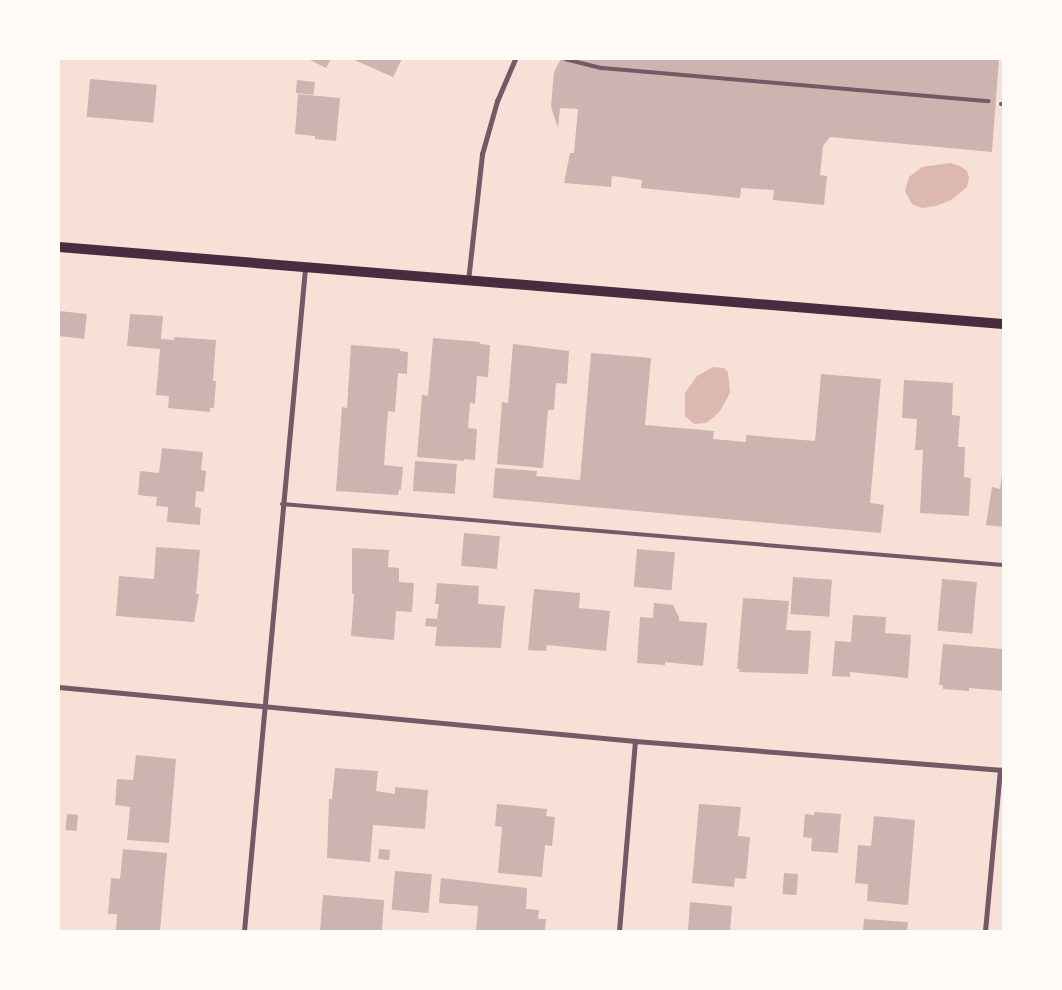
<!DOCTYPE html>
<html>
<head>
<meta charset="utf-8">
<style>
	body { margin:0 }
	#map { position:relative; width:1062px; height:990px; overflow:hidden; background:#f7e1d7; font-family:Overpass,sans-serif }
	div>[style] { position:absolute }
	.water>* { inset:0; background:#dcb8b0 }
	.building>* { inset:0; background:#ccb4b1; transform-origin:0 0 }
	.service>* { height:4px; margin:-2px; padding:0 2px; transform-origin:2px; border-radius:2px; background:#755966 }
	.minor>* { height:5px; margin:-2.5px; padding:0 2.5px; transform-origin:2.5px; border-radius:2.5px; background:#755966 }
	.secondary>* { height:10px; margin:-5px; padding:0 5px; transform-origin:5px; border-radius:5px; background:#4a2c40 }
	span { translate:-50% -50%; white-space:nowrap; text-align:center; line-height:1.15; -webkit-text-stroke:4px #fffaf5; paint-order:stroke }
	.frame { position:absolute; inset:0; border:60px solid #fffaf5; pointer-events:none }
</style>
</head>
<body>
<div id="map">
	<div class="water">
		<div style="clip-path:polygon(950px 163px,960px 166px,967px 171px,969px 177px,967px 187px,951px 200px,936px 206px,922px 208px,912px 204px,905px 191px,909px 177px,922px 167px)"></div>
		<div style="clip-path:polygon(713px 367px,724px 368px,728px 372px,730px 393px,720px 411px,713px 418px,706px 423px,694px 424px,685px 416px,685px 393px,697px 376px)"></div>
	</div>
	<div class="building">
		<div style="clip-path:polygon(308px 59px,331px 59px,326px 68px)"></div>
		<div style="clip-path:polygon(352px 59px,402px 59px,393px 77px)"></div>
		<div style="clip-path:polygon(561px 59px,999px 59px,992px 152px,830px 137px,823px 146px,820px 175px,827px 176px,824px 205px,773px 200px,774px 190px,741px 188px,740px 198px,641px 188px,642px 180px,612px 176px,611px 187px,564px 183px,570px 153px,574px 153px,578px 109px,560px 108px,558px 128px,551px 107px,554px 72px)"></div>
		<div style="left:90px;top:79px;width:67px;height:38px;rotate:5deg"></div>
		<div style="left:297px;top:80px;width:18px;height:13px;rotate:6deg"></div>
		<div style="clip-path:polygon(298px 94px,340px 98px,336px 141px,315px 139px,315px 136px,295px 134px)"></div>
		<div style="left:59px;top:311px;width:28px;height:25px;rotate:6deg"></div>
		<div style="clip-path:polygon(130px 314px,163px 316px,161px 339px,174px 340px,174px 337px,216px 340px,213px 381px,216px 381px,214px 408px,210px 408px,210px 412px,168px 408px,169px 396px,156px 395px,160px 349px,127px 346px)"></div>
		<div style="clip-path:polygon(433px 338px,480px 342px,480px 344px,490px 345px,488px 377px,477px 376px,475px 404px,470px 403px,468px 428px,477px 429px,475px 460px,464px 459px,464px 461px,417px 457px,422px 395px,428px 396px)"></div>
		<div style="clip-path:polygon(513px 344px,569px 351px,567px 384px,556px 383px,554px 410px,548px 410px,543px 468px,497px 464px,502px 402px,508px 403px)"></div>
		<div style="clip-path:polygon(351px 345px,400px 349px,400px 351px,408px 352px,407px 374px,398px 373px,395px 412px,388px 411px,384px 465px,403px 467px,401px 490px,399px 490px,398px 495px,336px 491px,342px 407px,347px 408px)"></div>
		<div style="clip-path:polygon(591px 353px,651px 358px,645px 425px,714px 431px,713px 439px,746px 442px,746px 435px,815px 441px,821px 374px,881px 379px,870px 503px,884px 505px,881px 533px,493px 498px,495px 468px,537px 471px,536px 476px,580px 480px)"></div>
		<div style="clip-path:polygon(904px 380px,953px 383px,952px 415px,960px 416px,958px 447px,965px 447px,964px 477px,971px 478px,969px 516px,920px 513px,923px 450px,915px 450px,917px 419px,902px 418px)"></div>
		<div style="clip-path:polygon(162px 448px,203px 452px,201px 470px,206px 471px,204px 492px,196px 491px,195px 507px,201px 508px,200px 525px,167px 522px,168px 507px,156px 506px,157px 497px,138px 495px,140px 471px,159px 473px)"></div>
		<div style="left:415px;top:461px;width:42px;height:30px;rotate:4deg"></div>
		<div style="clip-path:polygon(1002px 474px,1003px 474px,1003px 527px,986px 525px,992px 487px,1000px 489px)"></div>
		<div style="left:464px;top:533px;width:36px;height:33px;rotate:5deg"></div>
		<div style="clip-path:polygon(156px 547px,200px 550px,196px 594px,199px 594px,194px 622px,116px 616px,119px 576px,154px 579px)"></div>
		<div style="clip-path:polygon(352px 548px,389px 550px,388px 567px,399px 568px,399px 582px,414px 583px,412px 612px,396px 611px,394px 640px,351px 636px,354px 594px,352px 594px)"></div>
		<div style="left:637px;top:549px;width:38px;height:38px;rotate:5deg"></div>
		<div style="left:793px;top:577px;width:39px;height:37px;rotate:4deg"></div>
		<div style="left:942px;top:579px;width:35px;height:52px;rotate:5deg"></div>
		<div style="clip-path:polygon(437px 583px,479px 586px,478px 604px,505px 606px,501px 648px,435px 646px,437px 627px,425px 626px,426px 618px,437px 619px,439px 604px,435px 604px)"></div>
		<div style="clip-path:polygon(534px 589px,580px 593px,579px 608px,610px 611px,606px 651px,547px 645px,546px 651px,528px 650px)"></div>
		<div style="clip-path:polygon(743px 598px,789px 601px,786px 630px,811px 631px,808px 674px,739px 672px,740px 669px,737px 669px)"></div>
		<div style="clip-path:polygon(654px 603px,673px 605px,679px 617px,679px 621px,707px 623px,703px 666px,665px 662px,665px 665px,637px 663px,640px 617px,653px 618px)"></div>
		<div style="clip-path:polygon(853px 615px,886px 617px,885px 633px,911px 635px,908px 678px,850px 672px,850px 677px,832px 676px,835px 641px,851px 642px)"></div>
		<div style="clip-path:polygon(943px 644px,1003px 649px,1003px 691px,969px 688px,969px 691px,943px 689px,943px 685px,939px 685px)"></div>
		<div style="clip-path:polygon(136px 755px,176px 759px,169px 843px,127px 840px,130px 807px,115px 805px,117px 779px,133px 780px)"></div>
		<div style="clip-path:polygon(335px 768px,378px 771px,376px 791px,395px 794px,395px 787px,428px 790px,425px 829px,373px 825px,370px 862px,327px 858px,329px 799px,332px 799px)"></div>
		<div style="clip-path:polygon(497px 804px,547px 809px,546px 816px,555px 817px,552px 846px,545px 845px,542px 877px,498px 873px,502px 827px,495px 826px)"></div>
		<div style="clip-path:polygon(699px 804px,741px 807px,738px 836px,750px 837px,746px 879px,735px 878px,734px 887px,692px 883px)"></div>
		<div style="clip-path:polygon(814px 812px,841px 814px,838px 853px,811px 851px,812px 838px,803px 837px,805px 814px,814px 815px)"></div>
		<div style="left:67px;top:814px;width:11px;height:16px;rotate:5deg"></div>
		<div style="clip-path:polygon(874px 816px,915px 820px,908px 905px,867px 901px,868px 884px,855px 883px,858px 845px,871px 846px)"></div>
		<div style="clip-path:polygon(123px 849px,167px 853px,160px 931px,116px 930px,117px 914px,108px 914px,111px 878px,120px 879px)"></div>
		<div style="left:379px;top:849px;width:11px;height:10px;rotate:5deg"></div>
		<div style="left:395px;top:871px;width:37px;height:39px;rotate:5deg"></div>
		<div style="left:784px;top:873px;width:14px;height:21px;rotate:4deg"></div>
		<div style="clip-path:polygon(441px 878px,527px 888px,526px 909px,539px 910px,538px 919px,546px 919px,545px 931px,476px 931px,478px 906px,439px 903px)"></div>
		<div style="clip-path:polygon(323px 895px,384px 900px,382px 931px,320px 931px)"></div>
		<div style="clip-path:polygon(690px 902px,732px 906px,730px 931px,688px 931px)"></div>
		<div style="clip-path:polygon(864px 919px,908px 922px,907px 931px,863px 931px)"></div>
	</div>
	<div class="service">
		<div style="left:565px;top:59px;width:38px;rotate:14deg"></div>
		<div style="left:602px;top:68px;width:388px;rotate:4.9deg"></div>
		<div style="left:1001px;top:104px;width:2px"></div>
		<div style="left:282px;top:504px;width:724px;rotate:4.84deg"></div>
	</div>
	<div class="minor">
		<div style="left:468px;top:281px;width:128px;rotate:-83.7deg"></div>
		<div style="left:482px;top:154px;width:55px;rotate:-74.2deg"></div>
		<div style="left:497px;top:101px;width:46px;rotate:-66.8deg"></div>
		<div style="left:59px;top:687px;width:579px;rotate:5.36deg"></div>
		<div style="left:635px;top:741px;width:369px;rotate:4.5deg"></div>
		<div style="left:244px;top:931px;width:666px;rotate:-84.74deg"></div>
		<div style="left:619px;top:931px;width:191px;rotate:-85.2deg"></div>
		<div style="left:985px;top:931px;width:162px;rotate:-84.7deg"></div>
	</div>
	<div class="secondary">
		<div style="left:59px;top:247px;width:947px;rotate:4.66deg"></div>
	</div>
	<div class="frame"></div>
</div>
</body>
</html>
